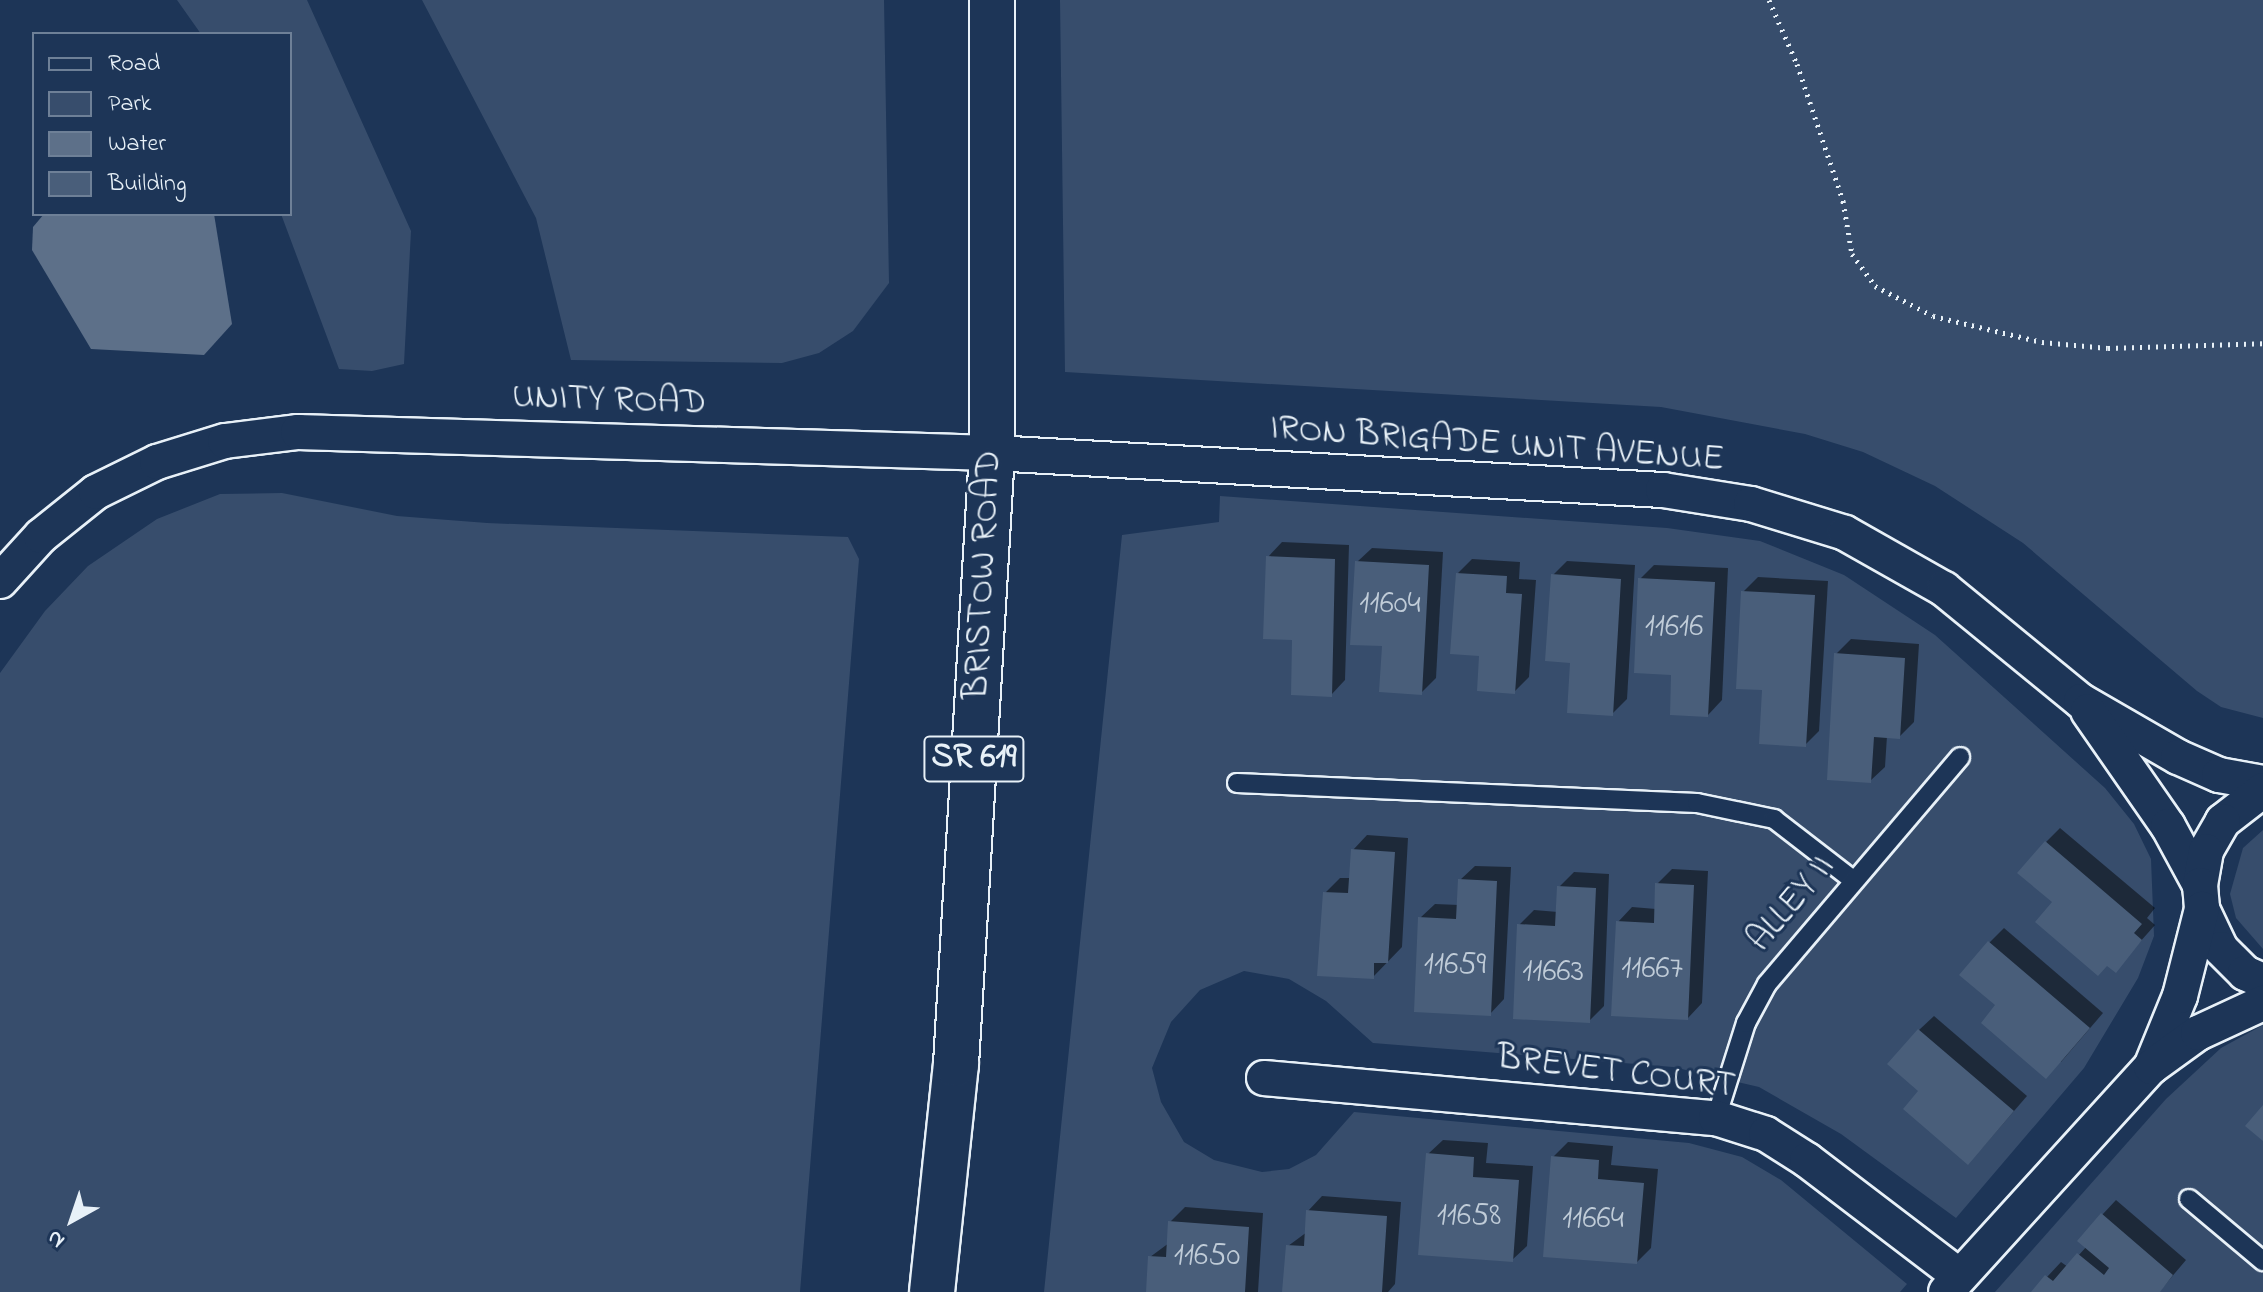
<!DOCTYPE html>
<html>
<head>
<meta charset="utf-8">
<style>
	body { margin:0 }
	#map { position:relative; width:2263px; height:1292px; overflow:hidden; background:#1d3557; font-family:"Indie Flower",sans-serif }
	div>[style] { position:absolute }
	.green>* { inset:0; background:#374d6c }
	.water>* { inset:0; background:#5d7089 }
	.shadow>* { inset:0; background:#0007 }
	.building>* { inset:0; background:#495e7a }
	.path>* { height:5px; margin-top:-2.5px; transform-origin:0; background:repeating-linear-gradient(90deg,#e8f1f8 0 2px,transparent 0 8px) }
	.roads { filter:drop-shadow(2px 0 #e8f1f8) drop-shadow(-2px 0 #e8f1f8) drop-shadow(0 2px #e8f1f8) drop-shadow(0 -2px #e8f1f8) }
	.service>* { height:18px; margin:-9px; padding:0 9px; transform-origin:9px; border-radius:9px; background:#1d3557 }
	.minor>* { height:34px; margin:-17px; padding:0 17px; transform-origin:17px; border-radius:17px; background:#1d3557 }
	.primary>* { height:44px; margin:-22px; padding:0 22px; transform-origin:22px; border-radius:22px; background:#1d3557 }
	span { translate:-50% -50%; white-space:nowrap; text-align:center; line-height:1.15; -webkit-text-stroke:6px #1d3557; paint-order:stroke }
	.number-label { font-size:32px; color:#c0ccd8 }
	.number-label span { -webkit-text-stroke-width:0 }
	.shield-label span { padding:2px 6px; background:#1d3557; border:2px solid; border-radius:6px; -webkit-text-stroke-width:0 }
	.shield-label { font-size:34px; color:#e8f1f8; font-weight:700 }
	.street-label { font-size:36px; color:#e8f1f8 }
	.legend { position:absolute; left:32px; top:32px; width:260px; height:184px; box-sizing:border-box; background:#1d3557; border:2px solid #6e8097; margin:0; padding:10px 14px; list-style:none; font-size:24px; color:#e8f1f8 }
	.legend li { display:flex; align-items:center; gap:16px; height:40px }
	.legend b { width:40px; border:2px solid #6e8097 }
	.north { position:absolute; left:32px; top:1180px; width:80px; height:80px; -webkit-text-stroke:6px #1d3557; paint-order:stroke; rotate:220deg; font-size:22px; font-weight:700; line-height:32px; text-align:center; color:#e8f1f8 }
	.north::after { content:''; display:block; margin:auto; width:28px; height:36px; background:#e8f1f8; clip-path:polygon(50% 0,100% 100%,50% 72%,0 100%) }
</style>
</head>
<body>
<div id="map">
	<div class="green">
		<div style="clip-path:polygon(177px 0,307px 0,411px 231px,404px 364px,372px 371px,339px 369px,281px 214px,290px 214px,290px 34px,201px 34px)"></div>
		<div style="clip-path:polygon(422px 0,884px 0,889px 283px,853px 331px,819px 353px,782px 363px,571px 360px,536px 218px)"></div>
		<div style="clip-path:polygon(1060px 0,2263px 0,2263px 718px,2221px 707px,2197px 691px,2023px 543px,1935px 486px,1863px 452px,1805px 434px,1661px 407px,1065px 372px)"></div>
		<div style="clip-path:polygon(282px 493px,397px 516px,487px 523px,848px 537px,859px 559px,800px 1292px,0 1292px,0 673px,45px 611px,88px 566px,157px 519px,220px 494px)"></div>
		<div style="clip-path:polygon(1220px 496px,1667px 528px,1760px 541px,1844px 575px,1935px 635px,2105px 788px,2134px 824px,2151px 859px,2154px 936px,2138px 978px,2084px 1068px,1956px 1218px,1841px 1134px,1759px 1087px,1673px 1067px,1373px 1043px,1326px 1001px,1289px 979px,1244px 971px,1200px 990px,1171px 1022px,1152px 1068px,1161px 1102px,1184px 1142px,1214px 1160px,1262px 1172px,1289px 1169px,1316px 1155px,1354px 1112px,1689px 1143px,1742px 1157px,1781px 1180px,1907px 1284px,1900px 1292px,1044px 1292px,1122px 535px,1219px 522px)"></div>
		<div style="clip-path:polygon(2263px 830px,2263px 949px,2236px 918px,2230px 894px,2243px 848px)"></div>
		<div style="clip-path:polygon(2263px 1025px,2263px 1292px,1995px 1292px,2166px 1099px,2221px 1048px)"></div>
	</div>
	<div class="water">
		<div style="clip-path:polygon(44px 214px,214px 214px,232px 324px,204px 355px,91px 349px,32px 250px,33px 227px)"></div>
	</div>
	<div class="shadow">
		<div style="clip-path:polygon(1282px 542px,1349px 545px,1345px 680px,1331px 695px,1294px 638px,1268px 557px)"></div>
		<div style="clip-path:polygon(1372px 548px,1443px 552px,1436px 678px,1421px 693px,1384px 645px,1357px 562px)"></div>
		<div style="clip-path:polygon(1472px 559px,1520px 562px,1519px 579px,1536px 580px,1529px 677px,1514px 692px,1458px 573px)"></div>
		<div style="clip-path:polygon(1567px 561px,1635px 565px,1627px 699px,1612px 714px,1553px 575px)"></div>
		<div style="clip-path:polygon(1654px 565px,1728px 568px,1722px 700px,1708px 715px,1673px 673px,1640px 579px)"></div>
		<div style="clip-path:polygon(1758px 577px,1828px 581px,1819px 731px,1805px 745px,1743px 592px)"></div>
		<div style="clip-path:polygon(1851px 639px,1919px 644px,1914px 722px,1899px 737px,1887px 736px,1885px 767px,1870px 781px,1836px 654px)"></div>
		<div style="clip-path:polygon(2060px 828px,2155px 908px,2147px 918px,2155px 925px,2115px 970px,2046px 842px)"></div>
		<div style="clip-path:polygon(1367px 835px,1408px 838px,1402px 947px,1373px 977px,1325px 893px,1340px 878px,1351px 878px,1353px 850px)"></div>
		<div style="clip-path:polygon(1475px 866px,1511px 867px,1504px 999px,1490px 1014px,1420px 918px,1435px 904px,1459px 905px,1460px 880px)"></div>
		<div style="clip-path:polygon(1672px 869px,1708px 871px,1702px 1003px,1688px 1018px,1618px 922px,1632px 907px,1656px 909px,1657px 884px)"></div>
		<div style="clip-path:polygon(1574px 872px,1609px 874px,1604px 1006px,1589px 1021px,1519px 925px,1534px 910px,1558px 912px,1559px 887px)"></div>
		<div style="clip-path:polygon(2004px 928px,2103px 1013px,2061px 1062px,1998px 1005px,1989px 943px)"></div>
		<div style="clip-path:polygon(1934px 1016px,2027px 1096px,1982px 1148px,1921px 1091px,1919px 1030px)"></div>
		<div style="clip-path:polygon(1443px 1140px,1488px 1143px,1486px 1163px,1533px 1166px,1527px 1246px,1512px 1260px,1428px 1154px)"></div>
		<div style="clip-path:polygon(1568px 1142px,1613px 1146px,1611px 1165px,1658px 1169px,1651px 1248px,1637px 1262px,1553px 1157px)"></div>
		<div style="clip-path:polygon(1322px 1196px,1401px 1202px,1395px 1284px,1388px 1292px,1285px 1292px,1288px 1246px,1307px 1232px,1308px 1211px)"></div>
		<div style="clip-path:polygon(2116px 1200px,2186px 1260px,2159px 1292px,2033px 1292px,2061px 1262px,2068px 1267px,2087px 1246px,2102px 1215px)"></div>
		<div style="clip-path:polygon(1185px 1207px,1263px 1213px,1258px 1292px,1148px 1292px,1150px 1257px,1169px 1243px,1170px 1222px)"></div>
	</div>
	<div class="building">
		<div style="clip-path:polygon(1266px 556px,1335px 559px,1332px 697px,1291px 695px,1292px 640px,1263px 639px)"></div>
		<div style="clip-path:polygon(1355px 561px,1429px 565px,1422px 695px,1379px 692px,1382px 646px,1350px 645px)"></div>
		<div style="clip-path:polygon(1456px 573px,1507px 576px,1506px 593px,1522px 594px,1515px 694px,1477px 691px,1479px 656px,1450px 654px)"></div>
		<div style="clip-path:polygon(1551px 574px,1621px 579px,1613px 716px,1567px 713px,1570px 663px,1545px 661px)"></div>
		<div style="clip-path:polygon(1638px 578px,1715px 582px,1708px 717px,1670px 715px,1671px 675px,1634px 673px)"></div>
		<div style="clip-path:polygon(1741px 591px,1815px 595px,1806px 747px,1759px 744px,1762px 690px,1736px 689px)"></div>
		<div style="clip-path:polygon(1834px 653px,1905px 658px,1900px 739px,1874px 737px,1871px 783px,1827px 780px)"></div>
		<div style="clip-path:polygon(2045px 841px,2142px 924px,2134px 933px,2142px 940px,2116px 973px,2107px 966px,2098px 976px,2035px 922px,2052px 902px,2017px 873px)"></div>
		<div style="clip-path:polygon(1351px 849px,1395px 852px,1388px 963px,1374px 963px,1374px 979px,1317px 976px,1323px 892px,1348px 893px)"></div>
		<div style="clip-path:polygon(1458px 879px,1497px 881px,1491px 1016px,1414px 1012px,1418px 917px,1456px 919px)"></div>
		<div style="clip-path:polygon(1655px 883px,1694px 885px,1688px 1020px,1611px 1016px,1616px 921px,1654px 923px)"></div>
		<div style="clip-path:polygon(1557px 886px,1596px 888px,1590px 1023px,1513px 1019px,1517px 924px,1555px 926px)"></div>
		<div style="clip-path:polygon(1988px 941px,2090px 1028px,2046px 1079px,1981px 1023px,1995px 1005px,1959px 975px)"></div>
		<div style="clip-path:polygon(1918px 1029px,2014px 1111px,1968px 1165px,1903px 1109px,1918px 1091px,1887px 1064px)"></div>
		<div style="clip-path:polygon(2263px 1105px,2263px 1141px,2245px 1126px)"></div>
		<div style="clip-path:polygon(1426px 1153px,1474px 1157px,1473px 1177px,1519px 1180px,1513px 1262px,1418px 1255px)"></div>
		<div style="clip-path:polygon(1551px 1156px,1599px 1160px,1598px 1179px,1644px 1183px,1637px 1264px,1543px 1257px)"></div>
		<div style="clip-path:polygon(1306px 1210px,1387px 1216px,1382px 1292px,1282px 1292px,1286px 1245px,1304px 1246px)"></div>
		<div style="clip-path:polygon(2101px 1213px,2173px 1275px,2160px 1292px,2031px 1292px,2045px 1275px,2053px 1281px,2077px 1253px,2104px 1275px,2109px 1268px,2077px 1241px)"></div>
		<div style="clip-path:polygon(1168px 1221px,1249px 1227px,1245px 1292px,1146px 1292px,1148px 1256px,1166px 1257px)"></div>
	</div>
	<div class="path">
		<div style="left:1769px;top:0;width:70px;rotate:66.4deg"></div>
		<div style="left:1797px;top:64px;width:145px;rotate:71.4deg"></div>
		<div style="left:1843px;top:201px;width:54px;rotate:80.4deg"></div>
		<div style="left:1852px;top:254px;width:39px;rotate:54deg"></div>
		<div style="left:1875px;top:286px;width:65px;rotate:27.3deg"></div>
		<div style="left:1933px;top:316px;width:112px;rotate:13.4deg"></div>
		<div style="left:2042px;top:342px;width:66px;rotate:5.2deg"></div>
		<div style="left:2108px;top:348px;width:155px;rotate:-1.8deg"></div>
	</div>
	<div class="roads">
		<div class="service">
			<div style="left:1237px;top:783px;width:460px;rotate:2.5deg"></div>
			<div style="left:1697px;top:803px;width:79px;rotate:11.7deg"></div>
			<div style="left:1774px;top:819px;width:100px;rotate:37.7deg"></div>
			<div style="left:1716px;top:1118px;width:100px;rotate:-72.5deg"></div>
			<div style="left:1746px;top:1023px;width:44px;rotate:-61.7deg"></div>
			<div style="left:1767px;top:984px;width:298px;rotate:-49.6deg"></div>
			<div style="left:2189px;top:1199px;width:97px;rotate:40deg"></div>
		</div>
		<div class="minor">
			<div style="left:0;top:581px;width:61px;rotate:-47.7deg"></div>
			<div style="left:41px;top:536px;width:70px;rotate:-38.7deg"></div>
			<div style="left:96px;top:492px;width:68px;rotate:-26.2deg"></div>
			<div style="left:157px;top:462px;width:71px;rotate:-17.2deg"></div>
			<div style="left:225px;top:441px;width:74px;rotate:-7deg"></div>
			<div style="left:298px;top:432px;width:694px;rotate:1.73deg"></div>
			<div style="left:992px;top:453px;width:672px;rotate:3.16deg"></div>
			<div style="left:1663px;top:490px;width:89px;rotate:9deg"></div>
			<div style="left:1751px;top:504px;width:98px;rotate:17.1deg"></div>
			<div style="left:1845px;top:533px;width:114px;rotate:29.5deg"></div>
			<div style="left:1944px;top:589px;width:177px;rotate:39.3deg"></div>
			<div style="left:2081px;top:701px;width:112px;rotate:30deg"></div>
			<div style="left:2178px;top:757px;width:45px;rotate:23.7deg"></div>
			<div style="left:2219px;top:775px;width:45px;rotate:10.3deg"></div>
			<div style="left:2088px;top:711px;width:140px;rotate:55.2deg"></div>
			<div style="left:2168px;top:826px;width:67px;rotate:61.5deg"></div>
			<div style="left:2263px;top:790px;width:51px;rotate:142.2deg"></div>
			<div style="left:2223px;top:821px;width:34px;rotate:120deg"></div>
			<div style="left:2206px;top:851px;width:35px;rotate:100deg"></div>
			<div style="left:2200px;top:885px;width:24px;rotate:85deg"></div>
			<div style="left:2202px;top:909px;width:44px;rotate:64.6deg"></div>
			<div style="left:2221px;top:949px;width:34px;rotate:45deg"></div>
			<div style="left:2245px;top:973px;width:20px;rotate:24deg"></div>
			<div style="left:2151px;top:1067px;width:77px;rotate:-67.8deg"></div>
			<div style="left:2180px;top:996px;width:90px;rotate:-75.8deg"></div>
			<div style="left:1264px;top:1078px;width:454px;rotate:5.1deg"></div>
			<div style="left:1716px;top:1118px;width:52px;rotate:17.7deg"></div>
			<div style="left:1766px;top:1134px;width:49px;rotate:32.4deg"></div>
			<div style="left:1807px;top:1160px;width:191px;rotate:37.3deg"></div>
			<div style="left:1946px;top:1292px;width:304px;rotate:-47.7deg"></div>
			<div style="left:2151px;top:1067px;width:58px;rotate:-35.9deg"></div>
			<div style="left:2198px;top:1033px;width:72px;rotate:-24.8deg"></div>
		</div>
		<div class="primary">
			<div style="left:932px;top:1292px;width:229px;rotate:-84deg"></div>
			<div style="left:956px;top:1064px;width:612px;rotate:-86.63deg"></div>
			<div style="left:992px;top:453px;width:453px;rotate:-90deg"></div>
		</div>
	</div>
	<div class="number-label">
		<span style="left:1390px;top:605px">11604</span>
		<span style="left:1674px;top:628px">11616</span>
		<span style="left:1455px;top:966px">11659</span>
		<span style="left:1652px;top:970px">11667</span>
		<span style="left:1553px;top:973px">11663</span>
		<span style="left:1469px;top:1217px">11658</span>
		<span style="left:1593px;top:1220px">11664</span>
		<span style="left:1207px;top:1257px">11650</span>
	</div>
	<div class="shield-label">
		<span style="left:974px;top:759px">SR 619</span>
	</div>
	<div class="street-label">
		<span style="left:609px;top:401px;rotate:2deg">UNITY ROAD</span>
		<span style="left:1497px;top:445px;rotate:4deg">IRON BRIGADE UNIT AVENUE</span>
		<span style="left:984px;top:575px;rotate:-87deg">BRISTOW ROAD</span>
		<span style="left:1792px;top:904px;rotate:-50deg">ALLEY II</span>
		<span style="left:1616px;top:1073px;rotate:7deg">BREVET COURT</span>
	</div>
	<ul class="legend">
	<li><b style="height:10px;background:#1d3557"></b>Road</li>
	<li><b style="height:22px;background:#374d6c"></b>Park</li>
	<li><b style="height:22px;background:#5d7089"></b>Water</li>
	<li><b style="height:22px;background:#495e7a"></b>Building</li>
	</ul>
	<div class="north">N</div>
</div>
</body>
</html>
